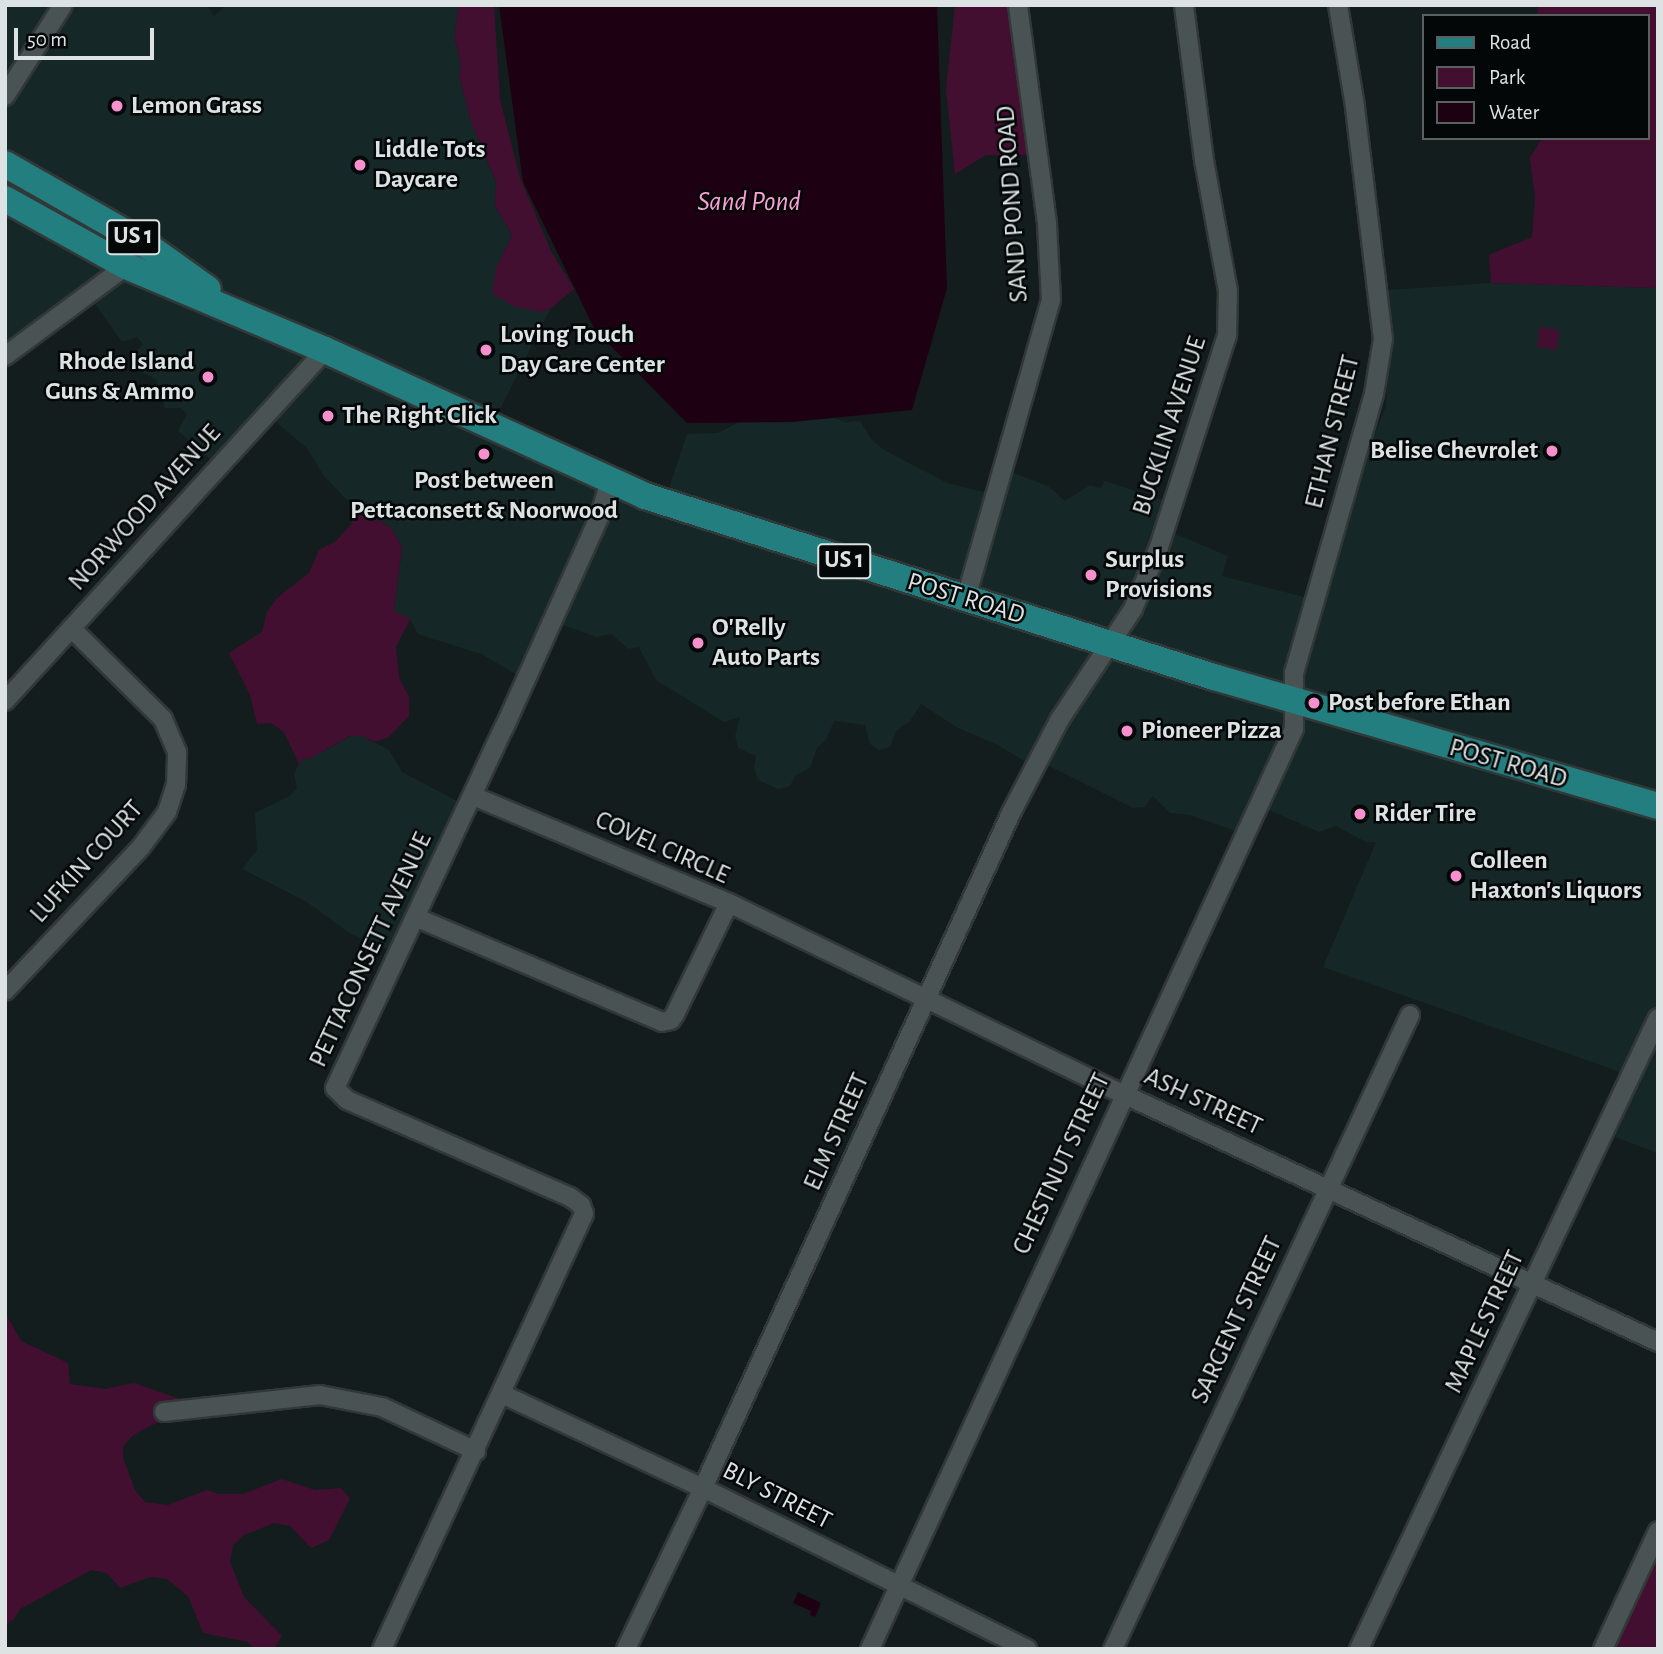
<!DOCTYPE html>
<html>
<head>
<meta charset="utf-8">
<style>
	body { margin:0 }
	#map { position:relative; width:1663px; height:1654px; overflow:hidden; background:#141d1d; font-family:"Alegreya Sans",sans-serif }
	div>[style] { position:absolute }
	.built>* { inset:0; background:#162727 }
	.green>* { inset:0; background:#420f31; transform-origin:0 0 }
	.water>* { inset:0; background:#1e0013 }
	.roads { filter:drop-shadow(2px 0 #323838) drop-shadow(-2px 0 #323838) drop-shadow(0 2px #323838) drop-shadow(0 -2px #323838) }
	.minor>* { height:18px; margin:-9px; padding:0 9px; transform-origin:9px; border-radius:9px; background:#495353 }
	.primary>* { height:26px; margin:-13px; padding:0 13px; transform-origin:13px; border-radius:13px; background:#237e7f }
	.dots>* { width:19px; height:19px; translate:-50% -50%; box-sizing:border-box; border:4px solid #040707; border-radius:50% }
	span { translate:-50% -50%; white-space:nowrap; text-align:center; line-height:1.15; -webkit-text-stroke:5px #040707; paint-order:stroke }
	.shield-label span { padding:2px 5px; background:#040707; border:2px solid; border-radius:5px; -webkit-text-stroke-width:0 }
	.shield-label { font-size:24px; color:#dde3e3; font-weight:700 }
	.poi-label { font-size:26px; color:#dde3e3; font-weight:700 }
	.left { translate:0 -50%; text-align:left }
	.right { translate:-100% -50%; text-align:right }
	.street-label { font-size:26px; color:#dde3e3 }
	.water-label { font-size:28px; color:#faa0d4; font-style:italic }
	.frame { position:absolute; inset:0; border:7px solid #dde3e3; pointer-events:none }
	.legend { position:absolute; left:1422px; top:14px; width:228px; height:126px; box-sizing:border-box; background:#040707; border:2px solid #5b5f5f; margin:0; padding:9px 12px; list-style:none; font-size:21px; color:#dde3e3 }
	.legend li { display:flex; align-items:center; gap:14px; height:35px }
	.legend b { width:35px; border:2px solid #5b5f5f }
	.scale { position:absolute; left:14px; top:28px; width:140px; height:32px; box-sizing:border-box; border:4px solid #dde3e3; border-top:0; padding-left:9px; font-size:21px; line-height:24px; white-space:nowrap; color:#dde3e3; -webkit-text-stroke:5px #040707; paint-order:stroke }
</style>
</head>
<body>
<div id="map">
	<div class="built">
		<div style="clip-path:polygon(5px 5px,207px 5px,214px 16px,227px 5px,458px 5px,455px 39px,461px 66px,459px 75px,471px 122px,496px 183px,495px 206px,512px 235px,496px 268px,541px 312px,550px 309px,492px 425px,665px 500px,687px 434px,718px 433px,747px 418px,821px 414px,847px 422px,860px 421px,871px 439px,884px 450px,947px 483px,988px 493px,1005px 470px,1048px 486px,1065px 501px,1090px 485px,1101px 488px,1105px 481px,1166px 501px,1164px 529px,1228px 556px,1222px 576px,1316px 600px,1350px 496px,1386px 406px,1389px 290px,1491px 283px,1658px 288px,1658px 1153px,1615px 1137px,1640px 1079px,1323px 967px,1376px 842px,1368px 843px,1336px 826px,1319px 832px,1263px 807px,1247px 835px,1190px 815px,1170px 813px,1153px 796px,1145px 807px,1133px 808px,1039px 761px,1031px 765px,996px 744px,958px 728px,921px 704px,910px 721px,896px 731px,890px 747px,879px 750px,870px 744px,865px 725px,834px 721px,826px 740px,817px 748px,810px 768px,795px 776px,790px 786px,778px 789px,758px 780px,754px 768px,756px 756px,738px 748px,735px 736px,740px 717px,724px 722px,656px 680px,639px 647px,628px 649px,611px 634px,597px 637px,551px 621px,524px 679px,481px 654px,418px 634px,410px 619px,394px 612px,402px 547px,391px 528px,376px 519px,369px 509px,345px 498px,323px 475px,307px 448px,270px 417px,217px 465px,178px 431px,187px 414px,181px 408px,165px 408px,156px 379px,134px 369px,131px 357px,143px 344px,137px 337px,122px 342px,90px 297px,5px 359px)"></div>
		<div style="clip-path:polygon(351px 736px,362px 736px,389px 750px,402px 772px,463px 804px,396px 953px,351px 934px,307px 902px,242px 869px,257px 850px,255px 813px,290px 796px,297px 788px,294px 774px,301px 759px,311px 758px)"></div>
	</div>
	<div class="green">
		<div style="clip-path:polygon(458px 5px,494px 5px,500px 100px,520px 178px,551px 251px,574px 289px,550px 309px,541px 312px,513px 306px,492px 293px,496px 268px,512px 235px,495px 206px,496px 182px,471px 122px,459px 75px,461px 65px,455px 39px)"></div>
		<div style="clip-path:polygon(955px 5px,1017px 5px,1031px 155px,986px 155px,955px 174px,946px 89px)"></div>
		<div style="clip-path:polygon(1538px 5px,1658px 5px,1658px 288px,1491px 283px,1489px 255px,1532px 237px,1535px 197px,1530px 158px,1542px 138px,1647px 138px,1647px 16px,1537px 16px)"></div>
		<div style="left:1540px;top:327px;width:20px;height:20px;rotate:9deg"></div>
		<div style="clip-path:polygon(357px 504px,369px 509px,376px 519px,391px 528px,402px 547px,394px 611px,410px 619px,396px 647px,399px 678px,409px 697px,409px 716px,389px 737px,375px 742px,362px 736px,350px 736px,311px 758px,301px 759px,300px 766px,284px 732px,271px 723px,257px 724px,250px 695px,229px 653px,262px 632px,267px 612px,277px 598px,309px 573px,319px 550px,336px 541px,351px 525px)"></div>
		<div style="clip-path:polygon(7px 1316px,21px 1341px,68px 1363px,70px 1384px,105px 1389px,134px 1383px,183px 1400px,182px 1410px,133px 1435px,123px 1447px,123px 1458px,135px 1490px,145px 1502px,168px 1505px,207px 1490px,219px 1494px,243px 1494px,282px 1479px,315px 1490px,341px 1488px,350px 1498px,329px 1540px,311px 1548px,290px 1526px,274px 1523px,244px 1535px,233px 1545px,230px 1562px,244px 1597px,282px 1636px,274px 1649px,254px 1649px,248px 1642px,203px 1633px,188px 1596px,167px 1579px,150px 1577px,120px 1588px,107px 1573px,91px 1570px,20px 1609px,14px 1619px,5px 1625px)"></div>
		<div style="clip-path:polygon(1658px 1550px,1658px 1649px,1612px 1649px)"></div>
	</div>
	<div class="water">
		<div style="clip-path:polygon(499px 5px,937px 5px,947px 288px,912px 410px,792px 422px,687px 423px,595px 330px,523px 182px)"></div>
		<div style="clip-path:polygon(798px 1592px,821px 1603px,815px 1617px,810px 1615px,811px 1611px,793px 1603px)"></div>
	</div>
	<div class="roads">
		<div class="minor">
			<div style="left:5px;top:96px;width:108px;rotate:-57.5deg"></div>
			<div style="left:5px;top:356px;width:151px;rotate:-36.6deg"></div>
			<div style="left:126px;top:266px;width:29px;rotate:-49deg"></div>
			<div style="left:966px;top:598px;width:310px;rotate:-74.1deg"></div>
			<div style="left:1051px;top:300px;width:77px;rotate:-93deg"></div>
			<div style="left:1047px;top:223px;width:220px;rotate:-97.6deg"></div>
			<div style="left:5px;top:701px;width:475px;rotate:-47.6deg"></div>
			<div style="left:473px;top:796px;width:277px;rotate:22.7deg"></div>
			<div style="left:729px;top:903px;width:438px;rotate:25.9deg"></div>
			<div style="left:1123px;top:1094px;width:590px;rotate:24.87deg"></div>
			<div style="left:415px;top:917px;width:268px;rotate:23deg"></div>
			<div style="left:662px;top:1022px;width:9px;rotate:-13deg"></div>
			<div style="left:671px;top:1020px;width:7px;rotate:-56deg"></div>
			<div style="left:675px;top:1014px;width:123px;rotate:-64.1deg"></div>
			<div style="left:5px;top:991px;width:198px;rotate:-46.6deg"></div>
			<div style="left:141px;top:847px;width:44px;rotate:-53.4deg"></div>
			<div style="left:167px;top:812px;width:28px;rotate:-72deg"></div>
			<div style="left:176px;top:785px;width:33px;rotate:-88deg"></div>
			<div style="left:177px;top:752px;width:36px;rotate:-113deg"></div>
			<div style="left:163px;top:719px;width:129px;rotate:-135.3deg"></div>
			<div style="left:502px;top:1394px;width:222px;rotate:25.1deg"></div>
			<div style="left:703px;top:1488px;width:362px;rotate:26.4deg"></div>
			<div style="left:164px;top:1412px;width:157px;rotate:-6.2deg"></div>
			<div style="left:320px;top:1395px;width:63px;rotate:11deg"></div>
			<div style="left:382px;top:1407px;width:104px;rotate:25.1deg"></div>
			<div style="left:382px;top:1649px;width:480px;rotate:-65.1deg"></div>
			<div style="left:584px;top:1214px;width:9px;rotate:-108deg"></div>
			<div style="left:581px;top:1205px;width:14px;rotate:-144deg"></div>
			<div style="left:570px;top:1197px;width:243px;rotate:-156.5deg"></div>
			<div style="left:347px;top:1100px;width:17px;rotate:-135deg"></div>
			<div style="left:335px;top:1088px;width:398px;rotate:-64.9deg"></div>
			<div style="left:504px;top:728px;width:234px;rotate:-65.7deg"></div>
			<div style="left:600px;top:515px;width:35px;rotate:-74deg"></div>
			<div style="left:626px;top:1649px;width:178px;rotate:-64.4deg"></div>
			<div style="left:703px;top:1488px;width:742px;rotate:-65.47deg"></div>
			<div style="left:1011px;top:813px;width:106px;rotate:-62.5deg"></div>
			<div style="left:1060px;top:719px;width:132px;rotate:-56.4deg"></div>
			<div style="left:1133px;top:609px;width:67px;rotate:-67.2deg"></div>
			<div style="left:1159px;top:547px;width:223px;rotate:-72.2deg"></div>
			<div style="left:1227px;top:335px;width:44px;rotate:-88.7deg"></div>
			<div style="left:1228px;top:291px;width:133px;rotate:-100.4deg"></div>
			<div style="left:1204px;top:160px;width:156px;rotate:-97.4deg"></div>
			<div style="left:870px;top:1649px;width:1013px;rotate:-65.26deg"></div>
			<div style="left:1294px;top:729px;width:56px;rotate:-90deg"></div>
			<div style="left:1294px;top:673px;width:290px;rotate:-74deg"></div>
			<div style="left:1374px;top:394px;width:56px;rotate:-80.7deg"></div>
			<div style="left:1383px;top:339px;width:235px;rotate:-96.9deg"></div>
			<div style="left:1355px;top:106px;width:102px;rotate:-99.6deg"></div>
			<div style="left:1113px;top:1649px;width:700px;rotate:-64.9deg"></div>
			<div style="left:1359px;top:1649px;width:698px;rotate:-64.65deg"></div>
			<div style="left:1603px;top:1649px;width:130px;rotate:-65deg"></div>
		</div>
		<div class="primary">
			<div style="left:5px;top:164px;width:161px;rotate:29.7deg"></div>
			<div style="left:145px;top:244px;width:77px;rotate:35.5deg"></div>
			<div style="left:5px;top:199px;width:138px;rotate:29deg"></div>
			<div style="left:126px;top:266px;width:216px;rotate:22.9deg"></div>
			<div style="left:325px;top:350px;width:352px;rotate:24.5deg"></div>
			<div style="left:645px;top:496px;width:597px;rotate:17.65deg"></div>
			<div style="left:1214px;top:677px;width:462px;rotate:16.2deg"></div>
		</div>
	</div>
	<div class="dots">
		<div style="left:117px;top:106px;background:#f790cd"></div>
		<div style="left:360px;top:165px;background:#f790cd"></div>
		<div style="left:486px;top:350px;background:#f790cd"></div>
		<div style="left:208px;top:377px;background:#f790cd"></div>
		<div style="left:328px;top:416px;background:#f790cd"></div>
		<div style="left:1552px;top:451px;background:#f790cd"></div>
		<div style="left:484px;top:454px;background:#f790cd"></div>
		<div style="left:1091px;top:575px;background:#f790cd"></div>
		<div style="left:698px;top:643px;background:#f790cd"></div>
		<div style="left:1314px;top:703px;background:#f790cd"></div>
		<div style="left:1127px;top:731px;background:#f790cd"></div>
		<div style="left:1360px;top:814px;background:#f790cd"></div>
		<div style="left:1456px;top:876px;background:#f790cd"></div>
	</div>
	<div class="shield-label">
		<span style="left:133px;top:237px">US 1</span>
		<span style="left:844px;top:561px">US 1</span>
	</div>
	<div class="poi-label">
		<span class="left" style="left:131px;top:106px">Lemon Grass</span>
		<span class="left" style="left:374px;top:165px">Liddle Tots<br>Daycare</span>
		<span class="left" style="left:500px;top:350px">Loving Touch<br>Day Care Center</span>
		<span class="right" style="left:194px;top:377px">Rhode Island<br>Guns &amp; Ammo</span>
		<span class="left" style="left:342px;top:416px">The Right Click</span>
		<span class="right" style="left:1538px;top:451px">Belise Chevrolet</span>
		<span style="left:484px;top:496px">Post between<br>Pettaconsett &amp; Noorwood</span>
		<span class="left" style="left:1105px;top:575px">Surplus<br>Provisions</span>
		<span class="left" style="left:712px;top:643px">O'Relly<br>Auto Parts</span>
		<span class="left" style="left:1328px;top:703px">Post before Ethan</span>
		<span class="left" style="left:1141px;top:731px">Pioneer Pizza</span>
		<span class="left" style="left:1374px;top:814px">Rider Tire</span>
		<span class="left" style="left:1470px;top:876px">Colleen<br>Haxton's Liquors</span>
	</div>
	<div class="street-label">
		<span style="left:1013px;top:204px;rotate:-94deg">SAND POND ROAD</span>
		<span style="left:1170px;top:426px;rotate:-72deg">BUCKLIN AVENUE</span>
		<span style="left:1333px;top:432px;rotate:-76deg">ETHAN STREET</span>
		<span style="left:145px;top:508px;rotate:-48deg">NORWOOD AVENUE</span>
		<span style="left:966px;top:599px;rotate:17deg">POST ROAD</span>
		<span style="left:1508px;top:764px;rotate:16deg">POST ROAD</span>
		<span style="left:662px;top:848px;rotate:24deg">COVEL CIRCLE</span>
		<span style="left:87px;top:862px;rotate:-48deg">LUFKIN COURT</span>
		<span style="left:371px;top:950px;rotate:-65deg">PETTACONSETT AVENUE</span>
		<span style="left:1203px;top:1102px;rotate:25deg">ASH STREET</span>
		<span style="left:837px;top:1132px;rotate:-66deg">ELM STREET</span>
		<span style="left:1062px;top:1164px;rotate:-65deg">CHESTNUT STREET</span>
		<span style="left:1237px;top:1320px;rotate:-65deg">SARGENT STREET</span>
		<span style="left:1485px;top:1322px;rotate:-65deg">MAPLE STREET</span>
		<span style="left:777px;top:1496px;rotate:27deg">BLY STREET</span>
	</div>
	<div class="water-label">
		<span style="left:749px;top:202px">Sand Pond</span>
	</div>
	<div class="frame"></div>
	<ul class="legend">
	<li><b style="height:9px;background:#237e7f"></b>Road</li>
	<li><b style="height:19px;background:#420f31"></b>Park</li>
	<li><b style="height:19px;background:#1e0013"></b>Water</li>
	</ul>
	<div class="scale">50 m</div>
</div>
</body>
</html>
